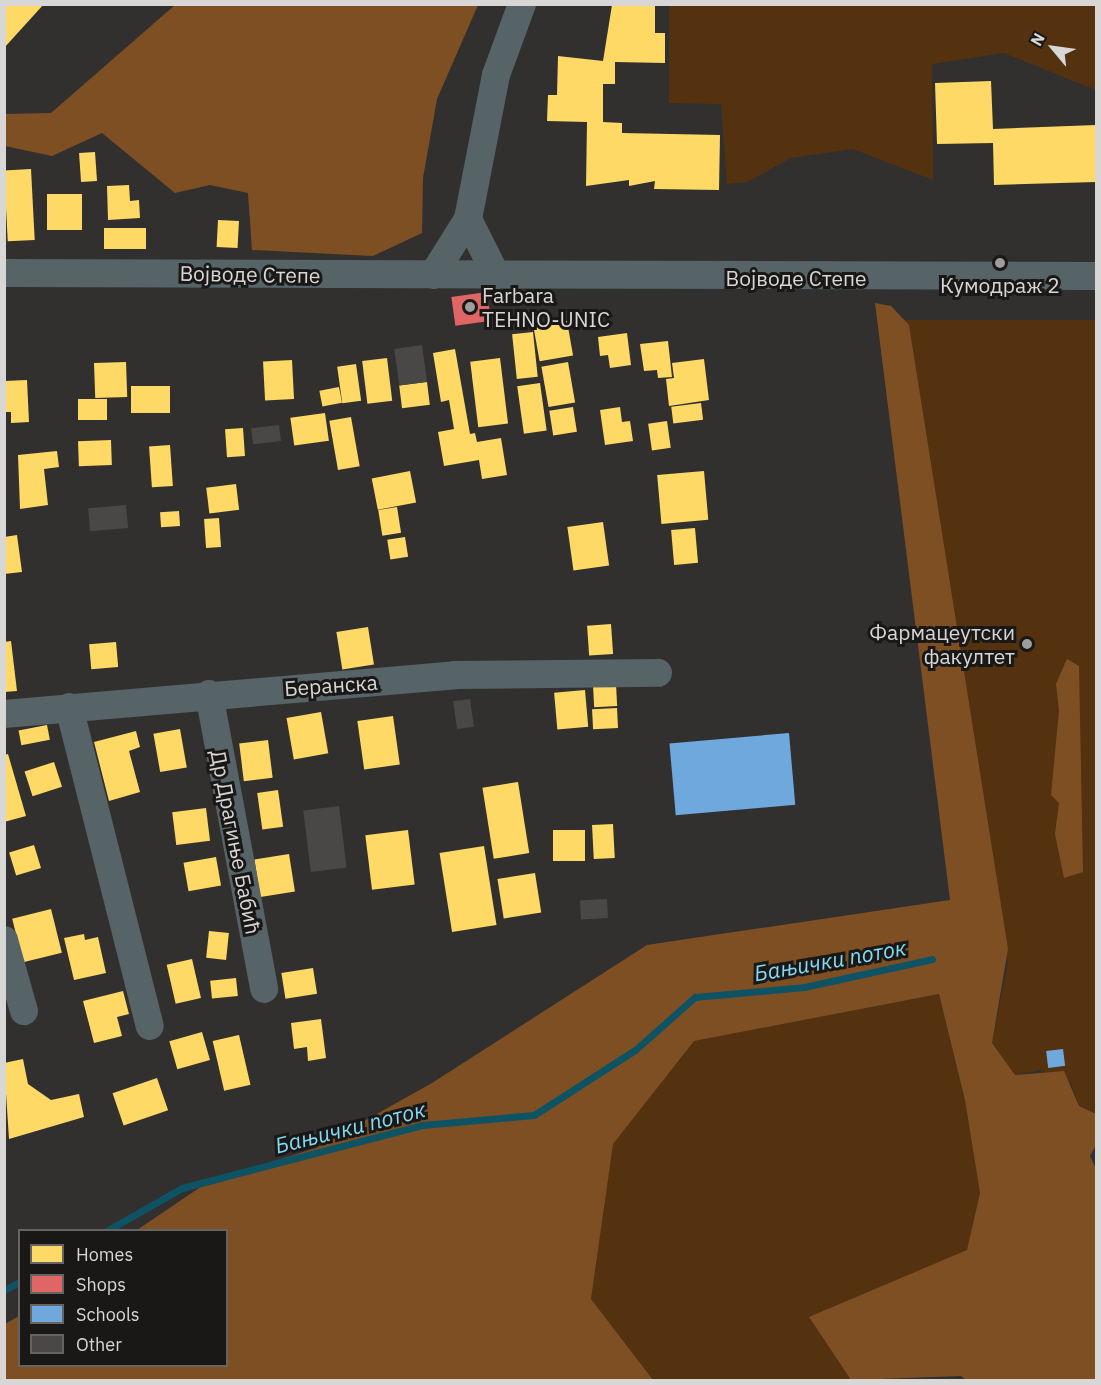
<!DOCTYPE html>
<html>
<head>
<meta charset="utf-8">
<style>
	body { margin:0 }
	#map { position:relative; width:1101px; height:1385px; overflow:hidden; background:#31302f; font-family:"IBM Plex Sans",sans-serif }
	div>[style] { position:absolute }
	.green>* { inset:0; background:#543210 }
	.forest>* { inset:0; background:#7f4f24 }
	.homes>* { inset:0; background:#ffd966; transform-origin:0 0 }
	.shops>* { inset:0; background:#e06666; transform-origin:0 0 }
	.schools>* { inset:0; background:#6fa8dc; transform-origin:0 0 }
	.stream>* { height:7px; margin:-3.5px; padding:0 3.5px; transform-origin:3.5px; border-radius:3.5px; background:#0e5363 }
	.building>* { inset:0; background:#494847; transform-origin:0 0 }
	.minor>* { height:28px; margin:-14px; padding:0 14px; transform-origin:14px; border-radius:14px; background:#566367 }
	.dots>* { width:16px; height:16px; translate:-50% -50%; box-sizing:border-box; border:3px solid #191817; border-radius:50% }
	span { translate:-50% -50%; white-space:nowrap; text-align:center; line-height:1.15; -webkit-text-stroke:6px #191817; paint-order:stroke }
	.street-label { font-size:21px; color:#d9d7d6 }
	.poi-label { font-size:21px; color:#d9d7d6 }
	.left { translate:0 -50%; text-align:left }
	.right { translate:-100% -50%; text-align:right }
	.water-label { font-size:22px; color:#83daf4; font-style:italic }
	.frame { position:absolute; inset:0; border:6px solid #d9d7d6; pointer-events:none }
	.legend { position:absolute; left:18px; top:1229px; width:210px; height:138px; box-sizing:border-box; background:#191817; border:2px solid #666463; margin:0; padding:8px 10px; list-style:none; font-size:18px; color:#d9d7d6 }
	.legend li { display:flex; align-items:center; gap:12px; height:30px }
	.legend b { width:30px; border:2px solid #666463 }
	.north { position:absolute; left:1023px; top:18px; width:60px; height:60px; -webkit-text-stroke:4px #191817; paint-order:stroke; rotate:299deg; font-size:16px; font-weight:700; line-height:24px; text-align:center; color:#d9d7d6 }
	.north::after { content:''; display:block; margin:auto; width:21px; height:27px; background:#d9d7d6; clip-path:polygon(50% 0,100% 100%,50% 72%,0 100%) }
</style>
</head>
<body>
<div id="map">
	<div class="green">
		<div style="clip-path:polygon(669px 5px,1096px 5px,1096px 90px,1004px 53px,932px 64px,933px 180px,853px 149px,791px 158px,747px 182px,727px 184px,721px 104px,669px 103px)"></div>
		<div style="clip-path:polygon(891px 320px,1096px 320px,1096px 1114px,1079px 1106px,1071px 1083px,1041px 1070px,1015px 1075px,992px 1043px,1008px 963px,909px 326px)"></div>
		<div style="clip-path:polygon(939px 994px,965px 1100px,980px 1193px,967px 1251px,809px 1317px,851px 1380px,653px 1380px,591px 1299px,612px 1144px,694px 1041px)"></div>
	</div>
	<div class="forest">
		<div style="clip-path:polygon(175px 5px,478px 5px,437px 99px,423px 178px,422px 233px,373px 256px,252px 250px,248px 193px,210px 185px,175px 193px,102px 133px,52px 156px,5px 146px,5px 114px,51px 113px)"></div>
		<div style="clip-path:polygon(875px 303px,891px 306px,909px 325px,1008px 949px,992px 1043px,1015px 1075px,1064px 1071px,1079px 1106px,1096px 1114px,1096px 1145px,1090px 1156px,1096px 1169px,1096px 1380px,966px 1380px,961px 1376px,851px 1380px,809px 1317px,967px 1250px,980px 1193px,965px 1100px,939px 994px,694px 1041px,613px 1144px,591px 1299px,653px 1380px,5px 1380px,5px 1324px,19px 1316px,20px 1366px,226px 1366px,226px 1230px,137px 1230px,208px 1182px,316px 1148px,432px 1083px,647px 945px,950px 900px)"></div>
		<div style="clip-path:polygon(1067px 659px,1079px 666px,1083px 872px,1064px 878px,1055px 834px,1059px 803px,1051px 795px,1059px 711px,1056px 684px)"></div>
	</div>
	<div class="homes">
		<div style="clip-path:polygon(4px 4px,44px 4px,4px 48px)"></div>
		<div style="clip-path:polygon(612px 5px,655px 5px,655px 33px,665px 33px,665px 63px,615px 62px,615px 84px,603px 84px,603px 122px,622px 123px,622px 133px,720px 135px,719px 190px,654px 189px,655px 181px,629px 186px,629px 180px,586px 186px,587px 122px,547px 121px,548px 95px,557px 95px,558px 56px,603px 61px)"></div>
		<div style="clip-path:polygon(991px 81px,993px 129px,1096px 125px,1096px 182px,994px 185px,993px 143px,937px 144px,935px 83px)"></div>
		<div style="left:95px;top:152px;width:29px;height:16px;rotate:86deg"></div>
		<div style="left:31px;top:169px;width:71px;height:27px;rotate:87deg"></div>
		<div style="clip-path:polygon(129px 185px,130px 201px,139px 200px,140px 218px,108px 220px,107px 186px)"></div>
		<div style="left:82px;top:194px;width:36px;height:35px;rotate:90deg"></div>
		<div style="left:218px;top:220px;width:21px;height:27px;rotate:3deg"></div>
		<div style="left:146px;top:228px;width:21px;height:42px;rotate:90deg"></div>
		<div style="left:567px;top:321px;width:35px;height:34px;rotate:80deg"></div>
		<div style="left:533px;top:332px;width:45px;height:21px;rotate:84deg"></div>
		<div style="clip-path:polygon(627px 333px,631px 365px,610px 368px,608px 355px,600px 356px,598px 337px)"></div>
		<div style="clip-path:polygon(668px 341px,672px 377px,658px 378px,657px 370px,644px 371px,640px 344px)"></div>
		<div style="clip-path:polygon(455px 349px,470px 434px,475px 433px,477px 442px,501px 438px,507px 475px,482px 479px,479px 460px,444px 466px,438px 432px,454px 429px,449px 400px,441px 402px,433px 353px)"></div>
		<div style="left:387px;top:358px;width:43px;height:25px;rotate:83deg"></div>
		<div style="left:500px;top:358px;width:66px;height:30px;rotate:83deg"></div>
		<div style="clip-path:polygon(704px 359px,709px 400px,669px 406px,666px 379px,674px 378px,672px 363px)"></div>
		<div style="left:292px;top:360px;width:39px;height:29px;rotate:87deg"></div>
		<div style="left:126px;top:362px;width:35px;height:32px;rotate:88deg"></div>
		<div style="left:568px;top:362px;width:41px;height:27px;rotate:80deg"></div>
		<div style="left:356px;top:364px;width:37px;height:19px;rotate:82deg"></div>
		<div style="clip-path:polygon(27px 380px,29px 422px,11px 423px,11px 412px,4px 412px,4px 381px)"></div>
		<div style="left:427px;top:382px;width:23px;height:28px;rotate:83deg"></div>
		<div style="left:540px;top:383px;width:48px;height:23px;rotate:82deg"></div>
		<div style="left:170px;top:386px;width:27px;height:39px;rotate:90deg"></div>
		<div style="left:339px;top:387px;width:16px;height:20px;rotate:79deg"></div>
		<div style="left:107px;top:399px;width:21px;height:29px;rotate:90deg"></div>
		<div style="left:701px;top:403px;width:17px;height:30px;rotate:83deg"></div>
		<div style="left:573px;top:407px;width:25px;height:24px;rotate:81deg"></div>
		<div style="clip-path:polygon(620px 407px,622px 422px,630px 421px,633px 441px,605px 445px,600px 410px)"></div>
		<div style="left:325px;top:413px;width:28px;height:35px;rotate:82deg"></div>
		<div style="left:351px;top:417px;width:50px;height:22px;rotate:80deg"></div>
		<div style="left:667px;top:421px;width:27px;height:19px;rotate:82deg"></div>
		<div style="left:243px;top:428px;width:28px;height:18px;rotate:86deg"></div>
		<div style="left:111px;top:440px;width:25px;height:33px;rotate:88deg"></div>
		<div style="left:170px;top:445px;width:41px;height:21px;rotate:86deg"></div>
		<div style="clip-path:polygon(57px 451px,59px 467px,44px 469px,48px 505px,20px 509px,18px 455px)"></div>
		<div style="left:410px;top:471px;width:32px;height:39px;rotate:79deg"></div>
		<div style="left:704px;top:471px;width:49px;height:47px;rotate:85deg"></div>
		<div style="left:236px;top:484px;width:26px;height:30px;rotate:83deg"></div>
		<div style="left:397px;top:507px;width:26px;height:19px;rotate:81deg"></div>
		<div style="left:179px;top:511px;width:15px;height:19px;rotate:86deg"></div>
		<div style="left:219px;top:518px;width:29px;height:15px;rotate:86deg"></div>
		<div style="left:603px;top:522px;width:44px;height:36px;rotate:82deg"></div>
		<div style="left:695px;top:528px;width:35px;height:24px;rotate:85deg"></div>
		<div style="clip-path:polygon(17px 535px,22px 572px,4px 574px,4px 537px)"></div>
		<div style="left:405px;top:537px;width:20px;height:18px;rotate:81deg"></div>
		<div style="left:611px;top:624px;width:30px;height:24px;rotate:86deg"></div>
		<div style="left:368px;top:627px;width:38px;height:32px;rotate:81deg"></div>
		<div style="clip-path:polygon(11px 641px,17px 691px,4px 692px,4px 642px)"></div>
		<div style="left:116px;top:642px;width:25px;height:27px;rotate:85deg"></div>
		<div style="left:616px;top:684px;width:22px;height:23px;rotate:87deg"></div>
		<div style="left:585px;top:690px;width:37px;height:31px;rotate:85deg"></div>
		<div style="left:617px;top:708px;width:20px;height:25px;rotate:87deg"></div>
		<div style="left:321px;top:712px;width:42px;height:35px;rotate:80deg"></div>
		<div style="left:393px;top:716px;width:49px;height:36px;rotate:82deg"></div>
		<div style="left:47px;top:725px;width:15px;height:29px;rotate:79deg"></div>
		<div style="left:180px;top:729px;width:39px;height:27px;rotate:80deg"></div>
		<div style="clip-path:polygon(136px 731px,140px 747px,129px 751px,140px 792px,109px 801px,94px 742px)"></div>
		<div style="left:268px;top:740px;width:38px;height:29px;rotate:83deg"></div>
		<div style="clip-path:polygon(8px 754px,26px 816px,4px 822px,4px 755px)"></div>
		<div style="left:54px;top:762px;width:26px;height:31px;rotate:72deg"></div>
		<div style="left:518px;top:782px;width:72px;height:36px;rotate:81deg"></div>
		<div style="left:278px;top:790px;width:37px;height:21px;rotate:82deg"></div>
		<div style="left:206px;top:808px;width:33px;height:34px;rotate:83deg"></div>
		<div style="left:613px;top:824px;width:34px;height:21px;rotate:87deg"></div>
		<div style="left:408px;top:830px;width:55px;height:43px;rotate:83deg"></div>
		<div style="left:553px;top:830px;width:32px;height:31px"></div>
		<div style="left:34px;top:845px;width:24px;height:26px;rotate:73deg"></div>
		<div style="left:484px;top:846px;width:80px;height:45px;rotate:81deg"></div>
		<div style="left:289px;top:854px;width:38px;height:35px;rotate:81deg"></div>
		<div style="left:216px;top:857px;width:29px;height:33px;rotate:80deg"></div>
		<div style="left:535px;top:873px;width:40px;height:38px;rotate:81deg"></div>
		<div style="left:51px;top:909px;width:45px;height:40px;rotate:76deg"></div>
		<div style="left:209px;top:931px;width:20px;height:27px;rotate:6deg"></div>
		<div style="clip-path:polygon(84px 934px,85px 940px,98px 937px,106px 973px,74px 980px,64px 938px)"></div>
		<div style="left:192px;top:959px;width:40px;height:26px;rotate:77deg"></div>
		<div style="left:313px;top:968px;width:26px;height:32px;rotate:81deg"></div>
		<div style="left:236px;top:978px;width:18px;height:26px;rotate:84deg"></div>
		<div style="clip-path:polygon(123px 991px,129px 1014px,117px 1017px,122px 1036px,94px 1043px,83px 1001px)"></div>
		<div style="clip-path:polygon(321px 1019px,326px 1058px,308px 1061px,307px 1047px,294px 1049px,291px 1023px)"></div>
		<div style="left:202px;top:1032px;width:29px;height:34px;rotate:74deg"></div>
		<div style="left:239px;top:1035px;width:51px;height:27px;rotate:77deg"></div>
		<div style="clip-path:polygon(23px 1059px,28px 1084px,51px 1100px,79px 1094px,84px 1117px,9px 1139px,4px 1063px)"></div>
		<div style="left:157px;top:1078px;width:34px;height:47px;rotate:71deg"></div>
	</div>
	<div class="shops">
		<div style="left:487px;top:292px;width:29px;height:36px;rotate:82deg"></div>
	</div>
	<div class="schools">
		<div style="left:789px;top:733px;width:72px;height:120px;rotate:85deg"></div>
		<div style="left:1063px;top:1049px;width:17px;height:17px;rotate:83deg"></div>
	</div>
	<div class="stream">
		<div style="left:108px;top:1230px;width:85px;rotate:-29.6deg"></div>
		<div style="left:182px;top:1188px;width:248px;rotate:-14.7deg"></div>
		<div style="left:422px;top:1125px;width:112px;rotate:-5.1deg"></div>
		<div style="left:534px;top:1115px;width:120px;rotate:-32.8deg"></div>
		<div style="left:635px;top:1050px;width:80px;rotate:-41.5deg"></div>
		<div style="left:695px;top:997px;width:109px;rotate:-5.2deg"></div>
		<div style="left:804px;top:987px;width:131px;rotate:-12.3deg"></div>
		<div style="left:4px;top:1290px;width:18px;rotate:-27deg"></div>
	</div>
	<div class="building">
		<div style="left:422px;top:345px;width:37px;height:28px;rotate:82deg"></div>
		<div style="left:279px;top:425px;width:16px;height:28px;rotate:83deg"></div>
		<div style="left:126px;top:505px;width:23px;height:38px;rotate:85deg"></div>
		<div style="left:470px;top:699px;width:28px;height:17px;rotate:82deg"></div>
		<div style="left:339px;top:806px;width:62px;height:36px;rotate:83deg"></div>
		<div style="left:607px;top:899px;width:19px;height:27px;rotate:87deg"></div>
	</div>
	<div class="minor">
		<div style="left:4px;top:273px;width:1092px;rotate:0.16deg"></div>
		<div style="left:433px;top:275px;width:66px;rotate:-58deg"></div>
		<div style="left:496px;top:275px;width:63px;rotate:-116.6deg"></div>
		<div style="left:468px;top:219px;width:147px;rotate:-79deg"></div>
		<div style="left:496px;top:75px;width:76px;rotate:-69.9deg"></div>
		<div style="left:209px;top:694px;width:300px;rotate:79.4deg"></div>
		<div style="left:69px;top:707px;width:329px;rotate:75.8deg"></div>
		<div style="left:4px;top:714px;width:453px;rotate:-4.9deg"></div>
		<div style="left:455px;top:675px;width:203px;rotate:-0.6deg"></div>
		<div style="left:4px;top:940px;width:74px;rotate:74.3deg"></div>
	</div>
	<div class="dots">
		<div style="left:1000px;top:263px;background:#9e9d9c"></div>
		<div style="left:470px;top:307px;background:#9e9d9c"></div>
		<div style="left:1027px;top:644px;background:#9e9d9c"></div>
	</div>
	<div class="street-label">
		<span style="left:250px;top:274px;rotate:1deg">Војводе Степе</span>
		<span style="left:796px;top:278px">Војводе Степе</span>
		<span style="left:331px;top:685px;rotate:-4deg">Беранска</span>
		<span style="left:236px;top:842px;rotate:79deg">Др Драгиње Бабић</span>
	</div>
	<div class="poi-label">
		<span style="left:1000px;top:285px">Кумодраж 2</span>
		<span class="left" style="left:482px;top:307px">Farbara<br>TEHNO-UNIC</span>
		<span class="right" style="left:1015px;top:644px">Фармацеутски<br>факултет</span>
	</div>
	<div class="water-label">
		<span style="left:830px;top:960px;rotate:-10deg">Бањички поток</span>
		<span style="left:350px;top:1127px;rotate:-14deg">Бањички поток</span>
	</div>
	<div class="frame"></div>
	<ul class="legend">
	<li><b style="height:16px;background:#ffd966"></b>Homes</li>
	<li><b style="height:16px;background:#e06666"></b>Shops</li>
	<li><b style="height:16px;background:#6fa8dc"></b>Schools</li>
	<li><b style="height:16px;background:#494847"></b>Other</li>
	</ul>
	<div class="north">N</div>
</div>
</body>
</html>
